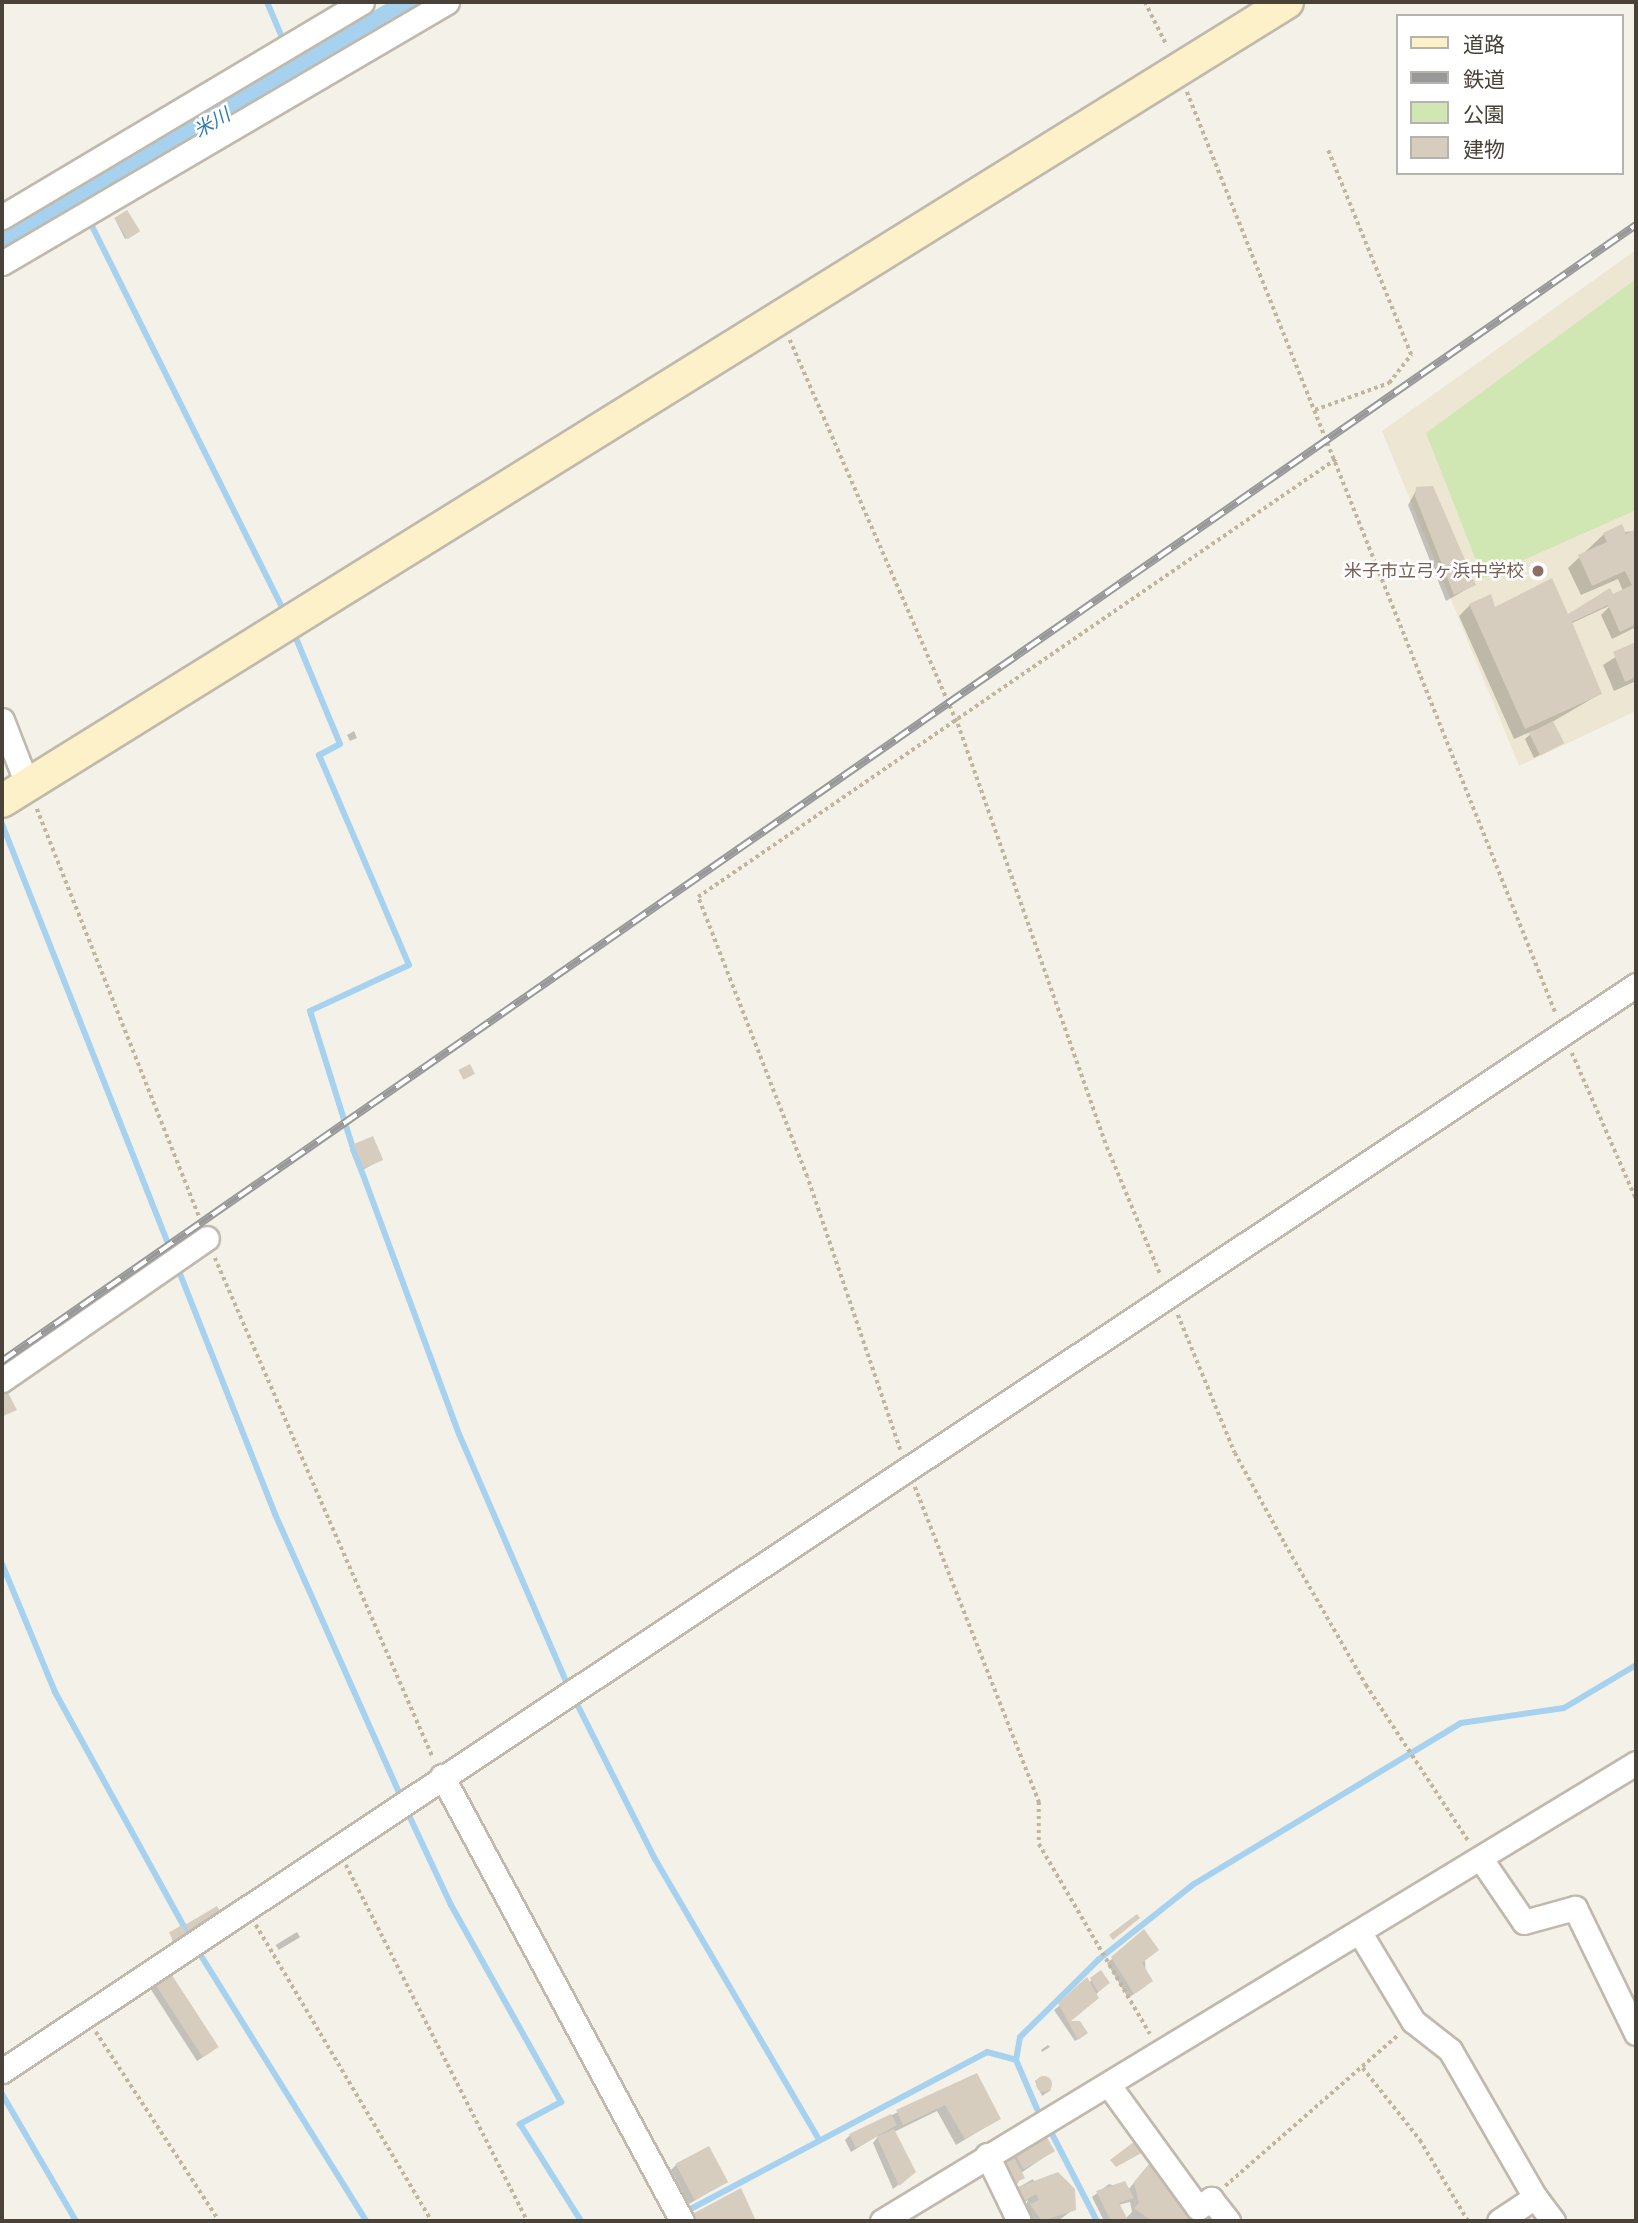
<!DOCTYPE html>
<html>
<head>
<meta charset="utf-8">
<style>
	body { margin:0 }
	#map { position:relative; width:1638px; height:2223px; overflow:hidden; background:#f4f1e9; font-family:"Fira Sans Condensed","Noto Sans JP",sans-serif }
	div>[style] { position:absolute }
	.education>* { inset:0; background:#ede6d3 }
	.green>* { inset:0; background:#d0e7b3 }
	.shadow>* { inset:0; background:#0003; transform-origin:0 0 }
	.stream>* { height:6px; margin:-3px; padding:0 3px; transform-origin:3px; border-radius:3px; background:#a7d2ef }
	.river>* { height:35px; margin:-17.5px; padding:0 17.5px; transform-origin:17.5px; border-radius:17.5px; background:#a7d2ef }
	.building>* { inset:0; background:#d6cdbf; transform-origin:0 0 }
	.round { border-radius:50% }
	.path>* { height:3.5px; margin-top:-1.75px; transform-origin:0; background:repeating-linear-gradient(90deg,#c1b59d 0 3.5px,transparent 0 7px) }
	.roads { filter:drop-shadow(2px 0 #c0b9ac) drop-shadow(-2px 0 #c0b9ac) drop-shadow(0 2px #c0b9ac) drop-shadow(0 -2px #c0b9ac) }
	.street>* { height:23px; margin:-11.5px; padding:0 11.5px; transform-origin:11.5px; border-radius:11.5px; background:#fff }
	.secondary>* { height:32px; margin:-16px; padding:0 16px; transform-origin:16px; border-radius:16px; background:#fdf1ca }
	.rail>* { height:8px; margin-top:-4px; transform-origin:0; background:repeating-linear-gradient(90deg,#fff 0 16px,#989898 0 32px); box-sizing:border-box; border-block:2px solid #989898 }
	.dots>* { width:19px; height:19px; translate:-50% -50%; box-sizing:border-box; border:4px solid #fff; border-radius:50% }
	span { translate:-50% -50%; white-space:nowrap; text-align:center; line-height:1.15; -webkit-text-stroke:5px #fff; paint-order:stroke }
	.education-label { font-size:18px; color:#785e54 }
	.right { translate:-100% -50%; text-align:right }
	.water-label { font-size:19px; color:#327cb2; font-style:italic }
	.frame { position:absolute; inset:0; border:4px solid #484238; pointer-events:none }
	.legend { position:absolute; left:1396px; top:14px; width:228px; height:161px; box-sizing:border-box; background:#fff; border:2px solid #b6b3af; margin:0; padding:9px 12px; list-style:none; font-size:21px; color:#484238 }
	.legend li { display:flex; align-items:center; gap:14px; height:35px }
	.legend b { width:35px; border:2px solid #b6b3af }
</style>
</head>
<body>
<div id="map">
	<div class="education">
		<div style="clip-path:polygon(1636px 250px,1636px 711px,1519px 766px,1382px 431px)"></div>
	</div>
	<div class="green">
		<div style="clip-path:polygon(1636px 279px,1636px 510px,1483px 578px,1426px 433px)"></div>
	</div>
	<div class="shadow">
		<div style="clip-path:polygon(115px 219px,136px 233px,125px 239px)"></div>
		<div style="clip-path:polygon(1417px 489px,1474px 585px,1446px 601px,1408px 505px)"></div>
		<div style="clip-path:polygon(1636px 531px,1636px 627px,1612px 639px,1601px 615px,1611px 605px,1570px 624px,1600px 694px,1552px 722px,1562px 743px,1534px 758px,1525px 739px,1535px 730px,1514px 739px,1459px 616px,1470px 605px,1567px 617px,1623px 591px,1618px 579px,1581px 595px,1568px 568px,1604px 534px)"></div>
		<div style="clip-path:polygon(1636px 644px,1636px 681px,1614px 691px,1603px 665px)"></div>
		<div style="clip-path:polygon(354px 731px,357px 738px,350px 741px,347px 735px)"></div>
		<div style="clip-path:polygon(355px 1145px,381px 1160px,359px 1172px,350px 1150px)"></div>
		<div style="clip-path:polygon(216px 1908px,175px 1947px,170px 1933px)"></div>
		<div style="left:297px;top:1932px;width:6px;height:25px;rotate:59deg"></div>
		<div style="clip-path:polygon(1144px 1932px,1146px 1986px,1128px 1998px,1107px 1963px)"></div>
		<div style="clip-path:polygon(1101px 1973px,1108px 1983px,1069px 2020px,1084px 2035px,1075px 2041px,1054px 2010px)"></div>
		<div style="clip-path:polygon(153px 1980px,216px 2047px,211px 2052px,197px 2061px,148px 1985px)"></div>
		<div style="left:143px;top:1985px;width:7px;height:12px;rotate:56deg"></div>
		<div style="clip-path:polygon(1048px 2045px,1050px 2047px,1042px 2052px,1041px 2050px)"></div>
		<div style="clip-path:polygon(976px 2075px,999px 2119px,956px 2145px,937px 2111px,894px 2132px,909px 2176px,893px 2189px,873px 2143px,879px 2135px,851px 2152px,845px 2140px,850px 2135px)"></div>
		<div style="clip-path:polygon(1042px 2076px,1051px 2090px,1042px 2096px,1035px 2081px)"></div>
		<div style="clip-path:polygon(1053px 2151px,1021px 2173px,1018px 2183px,1002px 2191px,1015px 2155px)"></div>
		<div style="clip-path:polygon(676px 2165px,726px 2182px,689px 2204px,671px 2170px)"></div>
		<div style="clip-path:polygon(evenodd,1146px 2168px,1196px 2215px,1190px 2221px,1104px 2221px,1092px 2197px,1109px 2184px,1128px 2190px,1146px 2168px,1130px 2202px,1132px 2212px,1125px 2219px,1118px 2205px,1130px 2202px)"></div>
		<div style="clip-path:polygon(1033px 2179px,1035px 2183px,1074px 2209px,1058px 2221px,1028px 2221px,1023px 2213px,1028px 2200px,1011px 2210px,1014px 2190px)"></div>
	</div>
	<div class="stream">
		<div style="left:267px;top:2px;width:43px;rotate:67deg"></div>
		<div style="left:288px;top:52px;width:23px;rotate:67deg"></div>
		<div style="left:79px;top:200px;width:464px;rotate:63.5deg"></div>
		<div style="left:293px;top:631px;width:122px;rotate:67.4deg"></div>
		<div style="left:340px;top:744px;width:24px;rotate:152deg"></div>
		<div style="left:319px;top:755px;width:228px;rotate:66.8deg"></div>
		<div style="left:409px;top:965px;width:109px;rotate:155.1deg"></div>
		<div style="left:310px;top:1011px;width:140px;rotate:72.6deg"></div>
		<div style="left:352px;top:1145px;width:308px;rotate:69.7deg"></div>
		<div style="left:459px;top:1434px;width:277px;rotate:66.6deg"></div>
		<div style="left:2px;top:824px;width:742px;rotate:68.41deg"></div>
		<div style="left:275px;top:1514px;width:312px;rotate:66deg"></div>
		<div style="left:2px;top:1564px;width:139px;rotate:67.5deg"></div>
		<div style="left:55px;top:1692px;width:281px;rotate:61.2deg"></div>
		<div style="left:190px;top:1938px;width:333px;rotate:58.1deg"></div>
		<div style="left:574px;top:1698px;width:180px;rotate:63.3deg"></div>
		<div style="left:655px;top:1859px;width:325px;rotate:59.7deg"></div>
		<div style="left:406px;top:1809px;width:106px;rotate:64.9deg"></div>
		<div style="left:451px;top:1905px;width:226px;rotate:60.8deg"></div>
		<div style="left:561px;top:2102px;width:47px;rotate:151.8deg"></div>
		<div style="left:520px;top:2124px;width:115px;rotate:57.8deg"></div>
		<div style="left:2px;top:2094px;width:147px;rotate:59.8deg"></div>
		<div style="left:1037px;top:2109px;width:53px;rotate:-113.2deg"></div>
		<div style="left:1016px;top:2060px;width:23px;rotate:-80deg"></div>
		<div style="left:1020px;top:2037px;width:110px;rotate:-44.6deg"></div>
		<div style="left:1098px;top:1960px;width:122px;rotate:-38.4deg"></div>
		<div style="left:1194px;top:1884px;width:312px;rotate:-31.1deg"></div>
		<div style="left:1461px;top:1723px;width:104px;rotate:-8.3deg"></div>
		<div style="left:1564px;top:1708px;width:84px;rotate:-30.8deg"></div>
		<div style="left:1051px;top:2132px;width:100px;rotate:62.7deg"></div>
		<div style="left:668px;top:2221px;width:361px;rotate:-27.9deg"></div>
		<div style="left:987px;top:2052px;width:30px;rotate:15deg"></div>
	</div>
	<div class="river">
		<div style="left:2px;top:244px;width:486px;rotate:-29.9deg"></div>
	</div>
	<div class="building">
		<div style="left:127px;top:210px;width:25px;height:15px;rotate:58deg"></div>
		<div style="clip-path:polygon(1433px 486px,1476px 585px,1454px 595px,1415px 496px,1416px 487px)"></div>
		<div style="clip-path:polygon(1622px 524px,1626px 534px,1636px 529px,1636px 624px,1620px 632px,1608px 605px,1572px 622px,1602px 694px,1525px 729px,1469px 604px,1491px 594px,1495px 607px,1552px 578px,1568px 614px,1610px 588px,1613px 594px,1632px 585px,1625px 571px,1592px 586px,1578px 555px,1607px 542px,1603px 533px)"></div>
		<div style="clip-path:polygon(1636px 642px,1636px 677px,1625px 682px,1613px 652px)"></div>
		<div style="left:1553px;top:721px;width:25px;height:27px;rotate:63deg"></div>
		<div style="left:470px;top:1064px;width:11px;height:13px;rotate:63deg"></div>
		<div style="left:373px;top:1136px;width:26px;height:21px;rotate:67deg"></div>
		<div style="clip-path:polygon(7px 1391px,17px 1410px,3px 1416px,2px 1393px)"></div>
		<div style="left:217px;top:1906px;width:12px;height:37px;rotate:59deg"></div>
		<div style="clip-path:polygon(1137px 1914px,1140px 1918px,1113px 1940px,1109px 1935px)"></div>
		<div style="left:182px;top:1925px;width:16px;height:15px;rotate:60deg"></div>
		<div style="clip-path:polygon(1144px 1929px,1159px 1950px,1142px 1963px,1153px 1981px,1134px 1994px,1111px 1957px)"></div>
		<div style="left:168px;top:1969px;width:93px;height:19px;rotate:57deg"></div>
		<div style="clip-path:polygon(1101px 1970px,1110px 1983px,1098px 1992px,1090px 1978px)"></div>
		<div style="clip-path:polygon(1087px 1977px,1099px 1998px,1071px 2021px,1080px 2021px,1088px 2033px,1078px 2040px,1058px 2003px)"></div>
		<div style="clip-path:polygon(977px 2073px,1001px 2119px,965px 2139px,945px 2105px,903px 2125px,896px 2110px)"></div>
		<div class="round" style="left:1036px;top:2076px;width:16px;height:16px"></div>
		<div style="clip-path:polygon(891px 2114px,897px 2125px,856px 2148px,849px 2134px)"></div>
		<div style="clip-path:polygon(894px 2129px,916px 2172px,899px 2186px,877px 2137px)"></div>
		<div style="left:1045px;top:2134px;width:20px;height:36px;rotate:60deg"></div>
		<div style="clip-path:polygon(1139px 2138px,1147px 2150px,1116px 2167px,1110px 2160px)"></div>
		<div style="left:709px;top:2146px;width:41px;height:38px;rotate:62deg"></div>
		<div style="clip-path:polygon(1014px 2157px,1025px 2178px,1007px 2187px,999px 2162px)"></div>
		<div style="clip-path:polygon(1154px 2158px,1199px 2215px,1191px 2221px,1152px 2221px,1134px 2208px,1139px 2203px,1134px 2182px)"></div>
		<div style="clip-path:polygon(1058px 2172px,1075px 2189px,1076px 2210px,1042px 2221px,1030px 2204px,1039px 2200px,1036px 2194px,1019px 2204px,1013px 2189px)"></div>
		<div style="clip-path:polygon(1125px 2181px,1134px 2198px,1119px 2203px,1128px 2220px,1111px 2221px,1096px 2191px)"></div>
		<div style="clip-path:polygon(741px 2188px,756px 2221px,687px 2221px,685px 2218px)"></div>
	</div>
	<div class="path">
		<div style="left:1145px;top:2px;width:49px;rotate:63.4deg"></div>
		<div style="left:1187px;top:92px;width:993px;rotate:68.19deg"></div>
		<div style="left:790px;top:340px;width:419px;rotate:66.4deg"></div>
		<div style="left:958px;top:724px;width:448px;rotate:70.6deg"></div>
		<div style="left:1107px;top:1147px;width:140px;rotate:67.3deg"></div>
		<div style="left:1315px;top:410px;width:79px;rotate:-20deg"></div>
		<div style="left:1389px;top:383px;width:36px;rotate:-52deg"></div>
		<div style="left:1411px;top:355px;width:223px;rotate:-112.1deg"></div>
		<div style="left:37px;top:809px;width:440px;rotate:68.3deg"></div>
		<div style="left:1572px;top:1053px;width:159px;rotate:66.3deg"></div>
		<div style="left:215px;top:1258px;width:545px;rotate:66.44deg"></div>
		<div style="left:1178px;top:1315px;width:149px;rotate:67.6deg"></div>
		<div style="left:1235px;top:1453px;width:104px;rotate:61.2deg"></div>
		<div style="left:1285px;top:1544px;width:163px;rotate:60.1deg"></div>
		<div style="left:1366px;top:1685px;width:186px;rotate:56.7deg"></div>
		<div style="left:900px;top:1450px;width:288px;rotate:-108.8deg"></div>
		<div style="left:807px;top:1177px;width:300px;rotate:-111.3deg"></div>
		<div style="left:698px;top:897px;width:774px;rotate:-34.47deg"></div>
		<div style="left:915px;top:1487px;width:339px;rotate:68.5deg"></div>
		<div style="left:1039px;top:1802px;width:42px;rotate:90deg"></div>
		<div style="left:1039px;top:1844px;width:220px;rotate:59.7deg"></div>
		<div style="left:346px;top:1865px;width:399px;rotate:63deg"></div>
		<div style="left:256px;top:1925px;width:344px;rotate:59.3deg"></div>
		<div style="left:96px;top:2032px;width:225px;rotate:56.9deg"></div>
		<div style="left:1363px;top:2068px;width:92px;rotate:51.6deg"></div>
		<div style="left:1420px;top:2140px;width:94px;rotate:59.3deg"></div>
		<div style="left:1225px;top:2186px;width:230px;rotate:-41.1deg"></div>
	</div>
	<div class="roads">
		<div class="street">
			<div style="left:2px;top:217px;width:419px;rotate:-30.8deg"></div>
			<div style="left:2px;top:263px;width:516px;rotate:-30.39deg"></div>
			<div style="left:2px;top:720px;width:69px;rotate:68.7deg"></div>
			<div style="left:2px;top:1380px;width:249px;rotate:-34.7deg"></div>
			<div style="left:442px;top:1776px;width:506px;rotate:61.66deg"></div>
			<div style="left:1481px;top:1859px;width:76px;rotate:55.7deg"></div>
			<div style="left:1524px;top:1922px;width:53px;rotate:-15.4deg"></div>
			<div style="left:1575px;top:1908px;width:139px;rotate:64deg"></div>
			<div style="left:1360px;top:1933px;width:103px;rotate:58.9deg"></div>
			<div style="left:1413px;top:2021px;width:47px;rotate:38.1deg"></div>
			<div style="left:1450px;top:2050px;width:170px;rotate:60deg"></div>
			<div style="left:1535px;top:2197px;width:43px;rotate:146.3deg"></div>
			<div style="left:2px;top:2071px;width:1962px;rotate:-33.61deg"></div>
			<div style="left:1108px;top:2084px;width:153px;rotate:54deg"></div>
			<div style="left:1198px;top:2208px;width:16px;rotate:-35deg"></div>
			<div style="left:1211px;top:2199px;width:28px;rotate:52deg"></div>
			<div style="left:987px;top:2155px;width:73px;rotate:64.1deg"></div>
			<div style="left:1535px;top:2197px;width:30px;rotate:53deg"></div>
			<div style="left:882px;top:2221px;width:882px;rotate:-31.28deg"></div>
		</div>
		<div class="secondary">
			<div style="left:2px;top:801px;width:1513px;rotate:-31.87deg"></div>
		</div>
	</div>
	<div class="rail">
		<div style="left:2px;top:1361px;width:1990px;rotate:-34.81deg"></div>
	</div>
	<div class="dots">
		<div style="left:1538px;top:571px;background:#8d6e63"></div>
	</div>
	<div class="education-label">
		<span class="right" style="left:1524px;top:571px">米子市立弓ヶ浜中学校</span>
	</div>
	<div class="water-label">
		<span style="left:212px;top:123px;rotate:-30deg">米川</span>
	</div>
	<div class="frame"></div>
	<ul class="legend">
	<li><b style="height:9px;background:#fdf1ca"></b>道路</li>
	<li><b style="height:9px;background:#989898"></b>鉄道</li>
	<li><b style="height:19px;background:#d0e7b3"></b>公園</li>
	<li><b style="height:19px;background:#d6cdbf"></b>建物</li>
	</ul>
</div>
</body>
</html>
